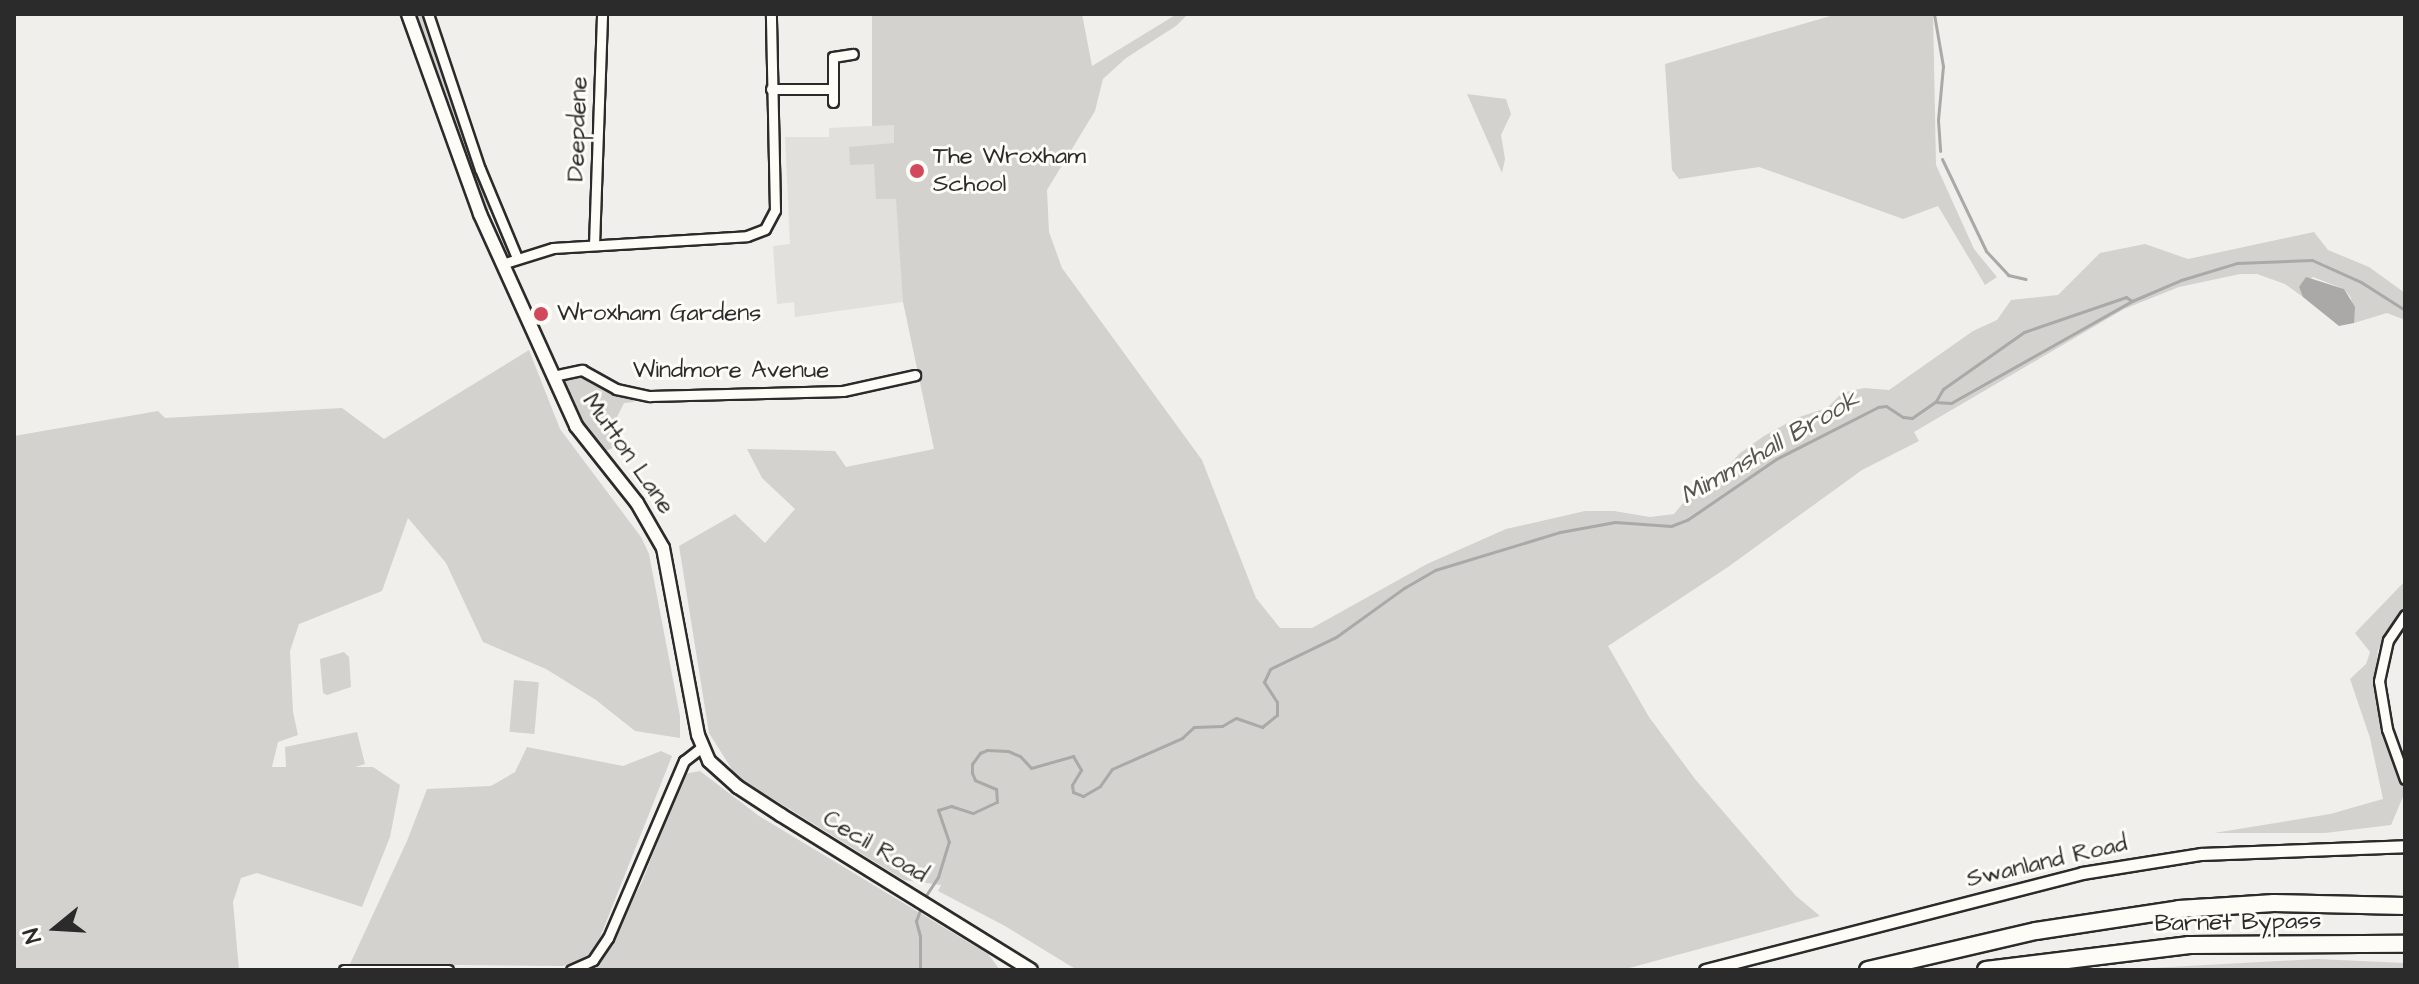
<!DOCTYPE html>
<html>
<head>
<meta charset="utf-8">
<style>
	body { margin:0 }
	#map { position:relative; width:2419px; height:984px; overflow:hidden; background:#f0efeb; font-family:"Architects Daughter",sans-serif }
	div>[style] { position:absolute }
	.built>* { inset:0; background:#e1e0dc }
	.green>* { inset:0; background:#d3d2cf; transform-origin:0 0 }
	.water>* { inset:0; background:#aaa9a7 }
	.stream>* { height:3px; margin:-1.5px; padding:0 1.5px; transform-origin:1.5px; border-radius:1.5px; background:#aaa9a7 }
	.roads { filter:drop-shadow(2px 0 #2b2b2b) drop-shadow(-2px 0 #2b2b2b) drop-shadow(0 2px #2b2b2b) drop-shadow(0 -2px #2b2b2b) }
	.minor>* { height:9px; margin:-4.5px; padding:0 4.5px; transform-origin:4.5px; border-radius:4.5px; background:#fdfcf7 }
	.tertiary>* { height:11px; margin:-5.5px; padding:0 5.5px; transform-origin:5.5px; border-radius:5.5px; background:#fdfcf7 }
	.secondary>* { height:12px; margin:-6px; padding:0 6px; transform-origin:6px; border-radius:6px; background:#fdfcf7 }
	.motorway>* { height:16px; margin:-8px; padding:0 8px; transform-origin:8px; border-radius:8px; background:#fdfcf7 }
	.dots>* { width:22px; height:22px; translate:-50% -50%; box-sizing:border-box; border:4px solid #fdfcf7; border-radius:50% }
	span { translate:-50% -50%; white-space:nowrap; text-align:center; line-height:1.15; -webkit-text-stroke:6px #fdfcf7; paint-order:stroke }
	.street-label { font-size:24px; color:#2b2b2b }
	.poi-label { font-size:24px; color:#2b2b2b }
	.left { translate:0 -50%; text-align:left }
	.water-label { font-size:26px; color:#575756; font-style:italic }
	.frame { position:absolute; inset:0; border:16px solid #2b2b2b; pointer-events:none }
	.north { position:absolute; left:16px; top:888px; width:80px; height:80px; -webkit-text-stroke:6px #fdfcf7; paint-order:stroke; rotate:252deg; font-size:22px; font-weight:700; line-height:32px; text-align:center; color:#2b2b2b }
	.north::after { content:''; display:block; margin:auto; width:28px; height:36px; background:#2b2b2b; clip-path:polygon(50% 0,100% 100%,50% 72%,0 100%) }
</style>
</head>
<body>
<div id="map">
	<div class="built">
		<div style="clip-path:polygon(872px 14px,1082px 14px,903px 302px,795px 317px,794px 302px,777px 304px,773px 246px,790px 244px,785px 137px,829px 137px,829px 128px,872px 126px)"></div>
	</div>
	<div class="green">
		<div style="clip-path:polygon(414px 14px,423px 14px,492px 209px,485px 211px)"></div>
		<div style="clip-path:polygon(872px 14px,1082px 14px,1092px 66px,1177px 14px,1188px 14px,1176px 26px,1126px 58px,1103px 79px,1095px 111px,1047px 190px,1049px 232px,1062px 268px,1202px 460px,1256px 598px,1280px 628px,1312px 628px,1427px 564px,1506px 529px,1585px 511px,1614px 511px,1650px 517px,1674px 514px,1694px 490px,1721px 474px,1740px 453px,1764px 436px,1796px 418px,1827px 408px,1842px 393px,1864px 388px,1889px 390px,1973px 331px,1997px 320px,2011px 300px,2058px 295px,2100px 253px,2145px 244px,2188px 259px,2314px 232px,2328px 250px,2369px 267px,2405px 293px,2405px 320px,2387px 313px,2354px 323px,2351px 298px,2344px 289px,2313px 277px,2299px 287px,2303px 297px,2285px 284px,2257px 274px,2240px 274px,2179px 287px,2124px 309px,1914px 432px,1919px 441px,1862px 470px,1728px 567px,1608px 646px,1649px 717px,1695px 779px,1796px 896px,1820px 916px,1622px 970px,1077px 970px,1005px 926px,938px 891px,941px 885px,904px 880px,736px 776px,709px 733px,679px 546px,735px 514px,765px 543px,795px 509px,762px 478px,747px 449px,835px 451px,846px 467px,934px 449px,903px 302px,896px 199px,876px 199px,874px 164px,850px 165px,849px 147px,894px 143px,894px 125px,872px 126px)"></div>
		<div style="clip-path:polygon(1837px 14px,1933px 14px,1936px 165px,1974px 249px,1997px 277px,1985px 285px,1938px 206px,1903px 219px,1759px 167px,1679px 179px,1672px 170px,1665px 64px)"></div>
		<div style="clip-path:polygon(1467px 94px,1506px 99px,1511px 114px,1501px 135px,1505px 159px,1502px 173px)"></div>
		<div style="clip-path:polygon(529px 350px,560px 429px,641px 537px,649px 554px,680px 716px,680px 738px,635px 731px,596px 700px,546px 669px,483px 642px,446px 563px,408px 518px,382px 591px,299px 624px,290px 651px,293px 712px,298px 735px,278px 742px,272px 767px,286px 767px,285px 747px,357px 732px,365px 764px,355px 767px,373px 767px,400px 785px,390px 837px,362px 907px,257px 873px,241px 878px,233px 902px,239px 970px,14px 970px,14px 436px,158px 411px,165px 418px,342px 408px,384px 439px)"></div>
		<div style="clip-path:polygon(579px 375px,611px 392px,633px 398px,634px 402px,624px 403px,609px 433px,615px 447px,603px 452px,585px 432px,563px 384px,566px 378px)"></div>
		<div style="clip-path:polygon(2405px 581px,2405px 609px,2378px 650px,2376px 667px,2386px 736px,2405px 792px,2391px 825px,2325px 833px,2214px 833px,2330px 814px,2383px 799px,2370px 738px,2350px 679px,2366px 664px,2370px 652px,2355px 633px)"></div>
		<div style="clip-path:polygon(344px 652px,349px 657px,351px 687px,327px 695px,323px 693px,320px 659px)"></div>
		<div style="left:514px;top:680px;width:25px;height:52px;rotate:5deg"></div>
		<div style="clip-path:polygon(527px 747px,623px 766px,661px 751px,672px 756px,595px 950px,581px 963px,562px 966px,350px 964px,407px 841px,427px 789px,491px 786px,515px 772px)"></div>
		<div style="clip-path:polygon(700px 771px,759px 816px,988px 954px,1000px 970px,595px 970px,642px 882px,684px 774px)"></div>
		<div style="clip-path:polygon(2317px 959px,2405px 963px,2405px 970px,2114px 970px)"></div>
	</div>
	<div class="water">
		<div style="clip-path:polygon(2306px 277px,2344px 289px,2355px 307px,2354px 323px,2339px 326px,2303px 297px,2299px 287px)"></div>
	</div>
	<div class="stream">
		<div style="left:1934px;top:14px;width:53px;rotate:80.2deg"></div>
		<div style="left:1943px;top:66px;width:54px;rotate:95.3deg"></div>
		<div style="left:1938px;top:120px;width:31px;rotate:86deg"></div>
		<div style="left:1942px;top:159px;width:102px;rotate:64.4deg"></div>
		<div style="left:1986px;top:251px;width:33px;rotate:47deg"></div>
		<div style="left:2008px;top:275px;width:18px;rotate:13deg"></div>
		<div style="left:1936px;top:401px;width:14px;rotate:-60deg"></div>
		<div style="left:1943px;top:389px;width:99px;rotate:-35.1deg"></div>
		<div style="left:2024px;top:332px;width:108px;rotate:-18.9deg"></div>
		<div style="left:2126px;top:297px;width:7px;rotate:34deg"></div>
		<div style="left:923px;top:900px;width:27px;rotate:-57deg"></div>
		<div style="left:938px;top:877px;width:37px;rotate:-73deg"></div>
		<div style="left:949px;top:842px;width:34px;rotate:-109deg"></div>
		<div style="left:938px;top:810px;width:14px;rotate:-17deg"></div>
		<div style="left:951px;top:806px;width:23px;rotate:18deg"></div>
		<div style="left:973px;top:813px;width:26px;rotate:-25deg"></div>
		<div style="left:997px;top:802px;width:13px;rotate:-94deg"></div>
		<div style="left:996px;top:789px;width:23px;rotate:-157deg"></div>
		<div style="left:975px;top:780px;width:8px;rotate:-113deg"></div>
		<div style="left:972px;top:773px;width:9px;rotate:-90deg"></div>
		<div style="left:972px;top:764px;width:14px;rotate:-54deg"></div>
		<div style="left:980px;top:753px;width:8px;rotate:-23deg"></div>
		<div style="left:987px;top:750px;width:21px;rotate:3deg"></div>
		<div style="left:1008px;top:751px;width:13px;rotate:23deg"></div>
		<div style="left:1020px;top:756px;width:16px;rotate:47deg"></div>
		<div style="left:1031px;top:768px;width:44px;rotate:-15.9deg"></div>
		<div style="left:1073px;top:756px;width:16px;rotate:60deg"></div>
		<div style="left:1081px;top:770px;width:17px;rotate:121deg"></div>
		<div style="left:1072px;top:785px;width:7px;rotate:82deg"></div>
		<div style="left:1073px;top:792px;width:11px;rotate:22deg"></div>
		<div style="left:1083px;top:796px;width:20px;rotate:-30deg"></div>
		<div style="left:1100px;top:786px;width:21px;rotate:-55deg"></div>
		<div style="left:1112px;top:769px;width:77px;rotate:-23.9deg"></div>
		<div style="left:1182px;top:738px;width:16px;rotate:-43deg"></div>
		<div style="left:1194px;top:727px;width:28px;rotate:-2deg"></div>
		<div style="left:1222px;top:726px;width:16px;rotate:-30deg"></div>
		<div style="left:1236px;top:718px;width:28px;rotate:19deg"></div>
		<div style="left:1262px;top:727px;width:19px;rotate:-39deg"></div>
		<div style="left:1277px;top:715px;width:13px;rotate:-90deg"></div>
		<div style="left:1277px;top:702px;width:24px;rotate:-123deg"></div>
		<div style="left:1264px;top:682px;width:14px;rotate:-65deg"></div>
		<div style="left:1270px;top:669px;width:73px;rotate:-25.9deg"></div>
		<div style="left:1336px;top:637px;width:84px;rotate:-35.8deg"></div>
		<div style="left:1404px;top:588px;width:36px;rotate:-30deg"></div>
		<div style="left:1435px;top:570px;width:131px;rotate:-16.9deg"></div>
		<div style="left:1560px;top:532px;width:56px;rotate:-10.3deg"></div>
		<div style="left:1615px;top:522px;width:56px;rotate:4.1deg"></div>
		<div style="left:1671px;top:526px;width:17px;rotate:-21deg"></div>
		<div style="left:1687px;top:520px;width:108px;rotate:-34.4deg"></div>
		<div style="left:1776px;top:459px;width:114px;rotate:-27deg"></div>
		<div style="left:1878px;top:407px;width:8px;rotate:-7deg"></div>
		<div style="left:1886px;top:406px;width:20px;rotate:33deg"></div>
		<div style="left:1903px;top:417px;width:9px;rotate:6deg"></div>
		<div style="left:1912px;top:418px;width:28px;rotate:-35deg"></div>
		<div style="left:1935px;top:402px;width:16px;rotate:4deg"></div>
		<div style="left:1951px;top:403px;width:208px;rotate:-29.4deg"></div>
		<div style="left:2132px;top:301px;width:53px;rotate:-23.2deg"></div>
		<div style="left:2181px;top:280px;width:59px;rotate:-16.9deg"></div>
		<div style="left:2237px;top:263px;width:75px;rotate:-2.3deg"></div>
		<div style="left:2312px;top:260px;width:54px;rotate:24.2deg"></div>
		<div style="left:2361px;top:282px;width:52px;rotate:32.5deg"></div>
		<div style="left:920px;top:970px;width:34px;rotate:-90deg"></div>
		<div style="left:920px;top:936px;width:16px;rotate:-105deg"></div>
		<div style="left:916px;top:921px;width:15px;rotate:-70deg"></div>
	</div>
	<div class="roads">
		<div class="minor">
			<div style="left:428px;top:14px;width:163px;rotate:71.5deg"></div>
			<div style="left:480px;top:169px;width:96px;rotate:67.4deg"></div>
			<div style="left:771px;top:89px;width:61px"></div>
			<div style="left:833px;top:102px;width:45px;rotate:-90deg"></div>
			<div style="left:833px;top:57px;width:20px;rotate:-9deg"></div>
			<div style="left:594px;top:245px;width:231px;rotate:-88deg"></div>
			<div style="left:502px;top:264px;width:53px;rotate:-17.4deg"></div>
			<div style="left:553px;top:248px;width:194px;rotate:-3.5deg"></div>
			<div style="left:747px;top:236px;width:19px;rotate:-21deg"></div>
			<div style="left:765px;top:229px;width:21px;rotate:-62deg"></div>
			<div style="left:775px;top:210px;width:196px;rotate:-91.2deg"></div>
			<div style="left:553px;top:376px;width:30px;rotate:-12deg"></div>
			<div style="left:582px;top:370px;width:39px;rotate:29deg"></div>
			<div style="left:616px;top:389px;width:35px;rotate:12deg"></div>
			<div style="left:650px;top:396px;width:193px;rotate:-1.5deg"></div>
			<div style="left:843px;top:391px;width:74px;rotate:-12.5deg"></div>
			<div style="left:2405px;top:615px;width:30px;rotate:124deg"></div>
			<div style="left:2388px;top:640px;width:42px;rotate:102.4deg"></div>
			<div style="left:2379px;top:681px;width:49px;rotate:80.5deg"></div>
			<div style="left:2387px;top:729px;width:53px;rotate:70.2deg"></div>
			<div style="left:344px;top:970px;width:104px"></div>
			<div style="left:571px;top:970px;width:24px;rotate:-24deg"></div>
			<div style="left:593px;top:960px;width:27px;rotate:-56deg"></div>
			<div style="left:608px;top:938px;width:193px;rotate:-66.8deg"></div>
			<div style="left:684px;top:761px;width:23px;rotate:-38deg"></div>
		</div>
		<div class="tertiary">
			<div style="left:1705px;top:970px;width:389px;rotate:-14.4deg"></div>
			<div style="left:2082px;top:873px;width:121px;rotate:-9.1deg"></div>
			<div style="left:2201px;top:854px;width:204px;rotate:-2.2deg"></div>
		</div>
		<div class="secondary">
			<div style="left:408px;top:14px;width:213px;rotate:70.2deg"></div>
			<div style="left:480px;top:214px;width:233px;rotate:65.6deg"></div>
			<div style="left:576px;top:426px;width:98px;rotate:51.6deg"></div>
			<div style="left:637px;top:503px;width:52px;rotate:60deg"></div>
			<div style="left:663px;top:548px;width:190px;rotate:79.4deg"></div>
			<div style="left:698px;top:735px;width:28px;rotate:67deg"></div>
			<div style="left:709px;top:761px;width:39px;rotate:42deg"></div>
			<div style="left:738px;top:787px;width:51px;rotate:33.1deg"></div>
			<div style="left:781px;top:815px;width:294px;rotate:31.8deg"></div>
		</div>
		<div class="motorway">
			<div style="left:1868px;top:970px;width:172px;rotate:-13.1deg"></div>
			<div style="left:2036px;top:931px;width:145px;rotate:-8.7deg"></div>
			<div style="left:2179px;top:909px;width:95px;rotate:-3.6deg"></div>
			<div style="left:2274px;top:903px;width:131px;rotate:1.3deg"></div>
			<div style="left:1986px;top:970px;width:205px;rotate:-7deg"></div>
			<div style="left:2189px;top:945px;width:216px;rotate:-0.3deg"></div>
		</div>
	</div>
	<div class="dots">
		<div style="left:917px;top:171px;background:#d1495b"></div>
		<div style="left:541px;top:314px;background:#d1495b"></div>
	</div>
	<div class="street-label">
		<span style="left:578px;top:129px;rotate:-88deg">Deepdene</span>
		<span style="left:731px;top:371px">Windmore Avenue</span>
		<span style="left:628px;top:454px;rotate:55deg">Mutton Lane</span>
		<span style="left:875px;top:847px;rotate:31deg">Cecil Road</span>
		<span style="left:2047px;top:862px;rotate:-13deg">Swanland Road</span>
		<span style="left:2238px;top:923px;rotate:-1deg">Barnet Bypass</span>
	</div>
	<div class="poi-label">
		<span class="left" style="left:933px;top:171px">The Wroxham<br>School</span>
		<span class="left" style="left:557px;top:314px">Wroxham Gardens</span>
	</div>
	<div class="water-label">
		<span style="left:1770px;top:448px;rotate:-30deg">Mimmshall Brook</span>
	</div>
	<div class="frame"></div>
	<div class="north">N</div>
</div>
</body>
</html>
